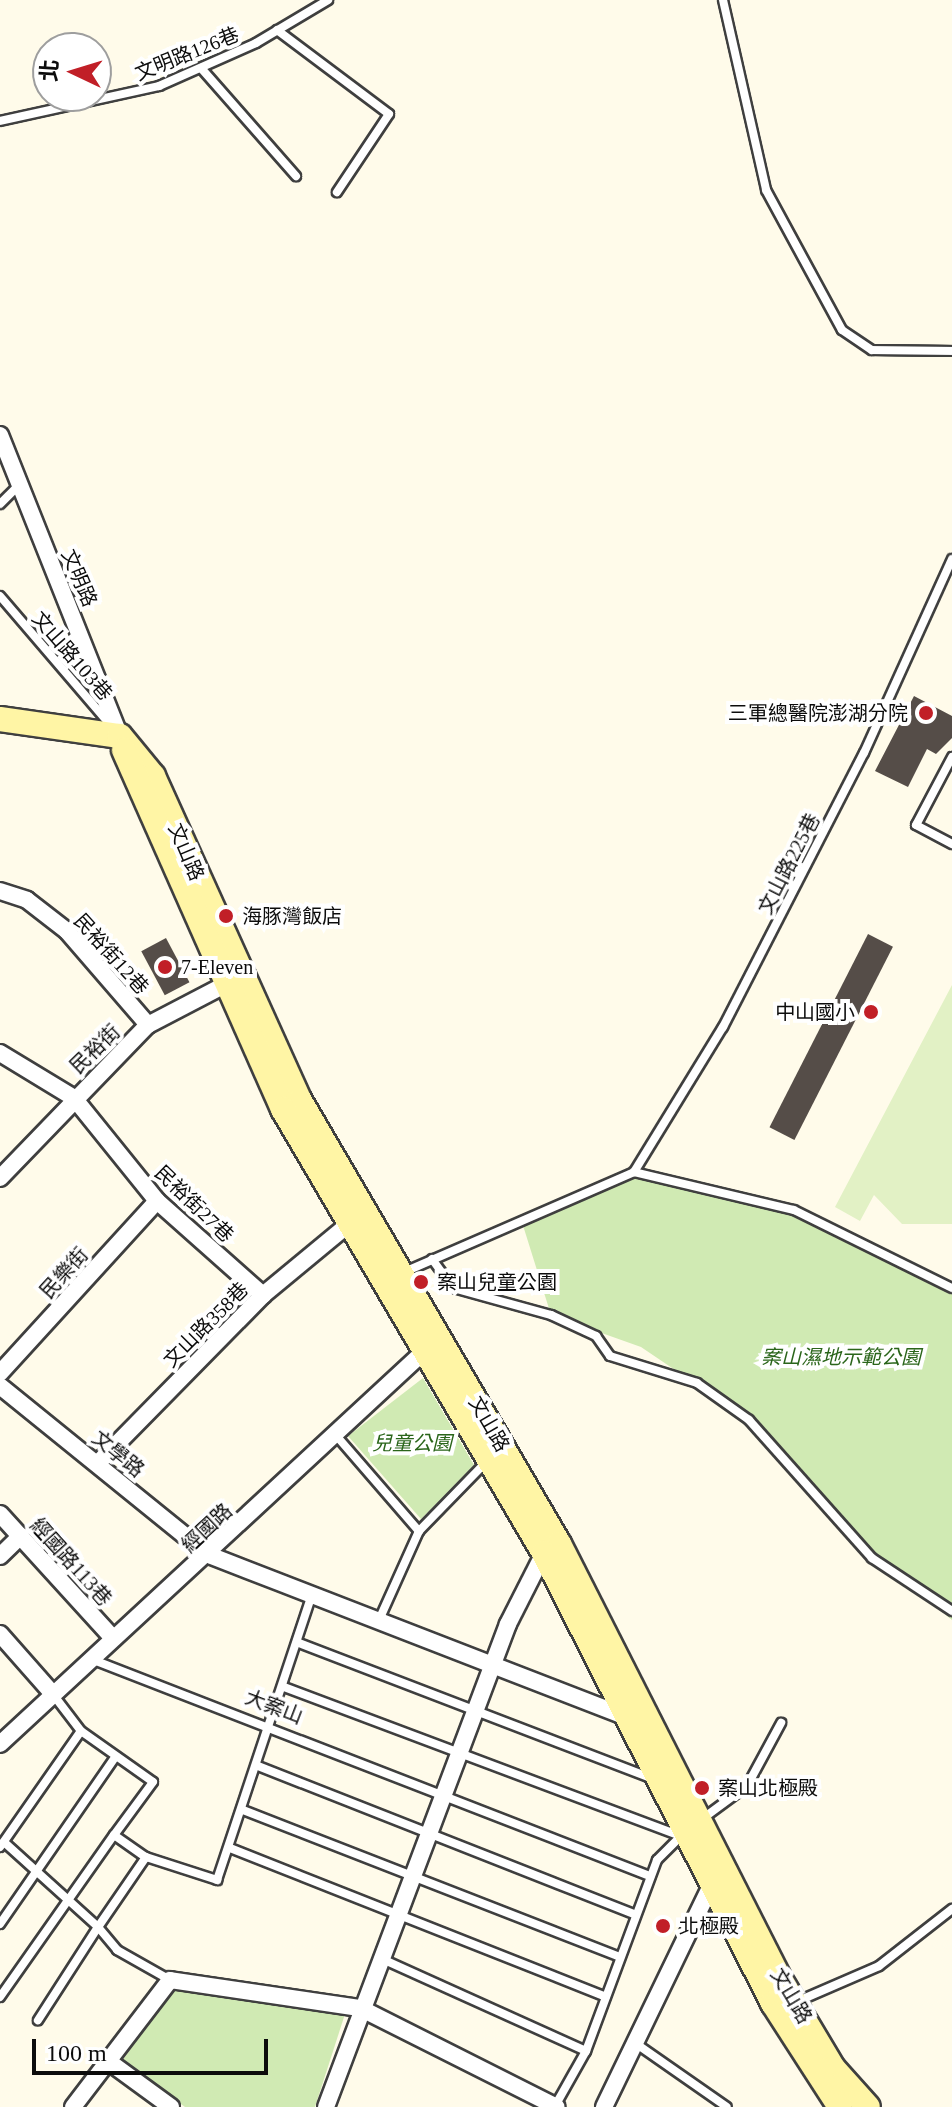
<!DOCTYPE html>
<html>
<head>
<meta charset="utf-8">
<style>
	body { margin:0 }
	#map { position:relative; width:952px; height:2107px; overflow:hidden; background:#fffbea; font-family:"Times New Roman","Noto Sans TC",serif }
	div>[style] { position:absolute }
	.green>* { inset:0; background:#d0eab3 }
	.pitch>* { inset:0; background:#e2f1c5 }
	.building>* { inset:0; background:#554d48; transform-origin:0 0 }
	.roads { filter:drop-shadow(2px 0 #3f3f3f) drop-shadow(-2px 0 #3f3f3f) drop-shadow(0 2px #3f3f3f) drop-shadow(0 -2px #3f3f3f) }
	.lane>* { height:8px; margin:-4px; padding:0 4px; transform-origin:4px; border-radius:4px; background:#fff }
	.street>* { height:16px; margin:-8px; padding:0 8px; transform-origin:8px; border-radius:8px; background:#fff }
	.secondary>* { height:24px; margin:-12px; padding:0 12px; transform-origin:12px; border-radius:12px; background:#fff5a5 }
	.dots>* { width:22px; height:22px; translate:-50% -50%; box-sizing:border-box; border:4px solid #fff; border-radius:50% }
	span { translate:-50% -50%; white-space:nowrap; text-align:center; line-height:1.15; -webkit-text-stroke:8px #fff; paint-order:stroke }
	.street-label { font-size:20px; color:#0c0c0c }
	.poi-label { font-size:20px; color:#0c0c0c }
	.right { translate:-100% -50%; text-align:right }
	.left { translate:0 -50%; text-align:left }
	.park-label { font-size:20px; color:#2a651a; font-style:italic }
	.north { position:absolute; left:32px; top:32px; width:80px; height:80px; box-sizing:border-box; background:#fff; border:2px solid #9e9e9e; border-radius:50%; rotate:274deg; font-size:22px; font-weight:700; line-height:32px; text-align:center; color:#0c0c0c }
	.north::after { content:''; display:block; margin:auto; width:28px; height:36px; background:#c11f27; clip-path:polygon(50% 0,100% 100%,50% 72%,0 100%) }
	.scale { position:absolute; left:32px; top:2039px; width:236px; height:36px; box-sizing:border-box; border:4px solid #0c0c0c; border-top:0; padding-left:10px; font-size:24px; line-height:28px; white-space:nowrap; color:#0c0c0c; -webkit-text-stroke:6px #fff; paint-order:stroke }
</style>
</head>
<body>
<div id="map">
	<div class="green">
		<div style="clip-path:polygon(634px 1172px,794px 1210px,952px 1288px,952px 1620px,888px 1568px,749px 1420px,641px 1347px,551px 1315px,521px 1219px)"></div>
		<div style="clip-path:polygon(423px 1378px,474px 1465px,421px 1519px,348px 1436px)"></div>
		<div style="clip-path:polygon(173px 1990px,345px 2014px,315px 2107px,185px 2107px,122px 2061px)"></div>
	</div>
	<div class="pitch">
		<div style="clip-path:polygon(952px 985px,952px 1224px,902px 1224px,874px 1195px,860px 1221px,835px 1207px)"></div>
	</div>
	<div class="building">
		<div style="clip-path:polygon(914px 696px,952px 716px,952px 738px,936px 754px,927px 749px,908px 787px,875px 771px)"></div>
		<div style="left:868px;top:934px;width:28px;height:217px;rotate:27deg"></div>
		<div style="left:166px;top:938px;width:50px;height:28px;rotate:62deg"></div>
	</div>
	<div class="roads">
		<div class="lane">
			<div style="left:723px;top:0;width:195px;rotate:77.2deg"></div>
			<div style="left:766px;top:190px;width:159px;rotate:61.5deg"></div>
			<div style="left:842px;top:330px;width:36px;rotate:34deg"></div>
			<div style="left:872px;top:350px;width:80px;rotate:0.7deg"></div>
			<div style="left:277px;top:30px;width:140px;rotate:36.9deg"></div>
			<div style="left:389px;top:114px;width:94px;rotate:123.7deg"></div>
			<div style="left:201px;top:68px;width:144px;rotate:48.7deg"></div>
			<div style="left:0;top:121px;width:163px;rotate:-12.4deg"></div>
			<div style="left:159px;top:86px;width:106px;rotate:-23.9deg"></div>
			<div style="left:256px;top:43px;width:84px;rotate:-30.8deg"></div>
			<div style="left:0;top:504px;width:27px;rotate:-45deg"></div>
			<div style="left:0;top:596px;width:167px;rotate:49.4deg"></div>
			<div style="left:952px;top:757px;width:77px;rotate:117.9deg"></div>
			<div style="left:916px;top:825px;width:41px;rotate:27.8deg"></div>
			<div style="left:634px;top:1172px;width:170px;rotate:-58.5deg"></div>
			<div style="left:723px;top:1027px;width:308px;rotate:-62.8deg"></div>
			<div style="left:864px;top:753px;width:213px;rotate:-65.6deg"></div>
			<div style="left:432px;top:1259px;width:36px;rotate:54deg"></div>
			<div style="left:453px;top:1288px;width:102px;rotate:15.4deg"></div>
			<div style="left:551px;top:1315px;width:50px;rotate:25deg"></div>
			<div style="left:596px;top:1336px;width:24px;rotate:55deg"></div>
			<div style="left:610px;top:1356px;width:91px;rotate:17.2deg"></div>
			<div style="left:697px;top:1383px;width:64px;rotate:35.4deg"></div>
			<div style="left:749px;top:1420px;width:185px;rotate:48.3deg"></div>
			<div style="left:872px;top:1558px;width:96px;rotate:33.5deg"></div>
			<div style="left:402px;top:1273px;width:253px;rotate:-23.5deg"></div>
			<div style="left:634px;top:1172px;width:164px;rotate:13.4deg"></div>
			<div style="left:794px;top:1210px;width:176px;rotate:26.3deg"></div>
			<div style="left:334px;top:1433px;width:130px;rotate:49.1deg"></div>
			<div style="left:379px;top:1620px;width:98px;rotate:-65.8deg"></div>
			<div style="left:419px;top:1531px;width:98px;rotate:-45.8deg"></div>
			<div style="left:299px;top:1643px;width:379px;rotate:21deg"></div>
			<div style="left:91px;top:1659px;width:600px;rotate:21.22deg"></div>
			<div style="left:284px;top:1687px;width:423px;rotate:20.6deg"></div>
			<div style="left:52px;top:1693px;width:48px;rotate:52.7deg"></div>
			<div style="left:81px;top:1731px;width:88px;rotate:35.3deg"></div>
			<div style="left:153px;top:1782px;width:66px;rotate:126.3deg"></div>
			<div style="left:114px;top:1835px;width:39px;rotate:35deg"></div>
			<div style="left:146px;top:1857px;width:85px;rotate:124.4deg"></div>
			<div style="left:98px;top:1927px;width:30px;rotate:50deg"></div>
			<div style="left:117px;top:1950px;width:61px;rotate:29.5deg"></div>
			<div style="left:258px;top:1766px;width:406px;rotate:21.5deg"></div>
			<div style="left:243px;top:1810px;width:405px;rotate:21.3deg"></div>
			<div style="left:702px;top:1819px;width:56px;rotate:-36.3deg"></div>
			<div style="left:747px;top:1786px;width:72px;rotate:-61.6deg"></div>
			<div style="left:4px;top:1842px;width:127px;rotate:42.1deg"></div>
			<div style="left:98px;top:1927px;width:111px;rotate:122.8deg"></div>
			<div style="left:0;top:1847px;width:141px;rotate:-55.1deg"></div>
			<div style="left:230px;top:1848px;width:404px;rotate:21.6deg"></div>
			<div style="left:146px;top:1857px;width:75px;rotate:17.9deg"></div>
			<div style="left:217px;top:1880px;width:300px;rotate:-71.6deg"></div>
			<div style="left:0;top:1924px;width:203px;rotate:-55.4deg"></div>
			<div style="left:380px;top:1958px;width:226px;rotate:24.3deg"></div>
			<div style="left:0;top:1997px;width:198px;rotate:-54.9deg"></div>
			<div style="left:796px;top:2002px;width:90px;rotate:-23.4deg"></div>
			<div style="left:879px;top:1966px;width:93px;rotate:-38deg"></div>
			<div style="left:638px;top:2045px;width:108px;rotate:34.9deg"></div>
			<div style="left:555px;top:2106px;width:63px;rotate:-60.6deg"></div>
			<div style="left:586px;top:2051px;width:204px;rotate:-69.6deg"></div>
			<div style="left:657px;top:1860px;width:37px;rotate:-45deg"></div>
		</div>
		<div class="street">
			<div style="left:0;top:435px;width:324px;rotate:68.3deg"></div>
			<div style="left:0;top:891px;width:28px;rotate:18deg"></div>
			<div style="left:27px;top:900px;width:51px;rotate:37.8deg"></div>
			<div style="left:67px;top:931px;width:124px;rotate:49.2deg"></div>
			<div style="left:0;top:1053px;width:87px;rotate:31.3deg"></div>
			<div style="left:74px;top:1098px;width:132px;rotate:51.1deg"></div>
			<div style="left:157px;top:1201px;width:142px;rotate:41.6deg"></div>
			<div style="left:0;top:1178px;width:213px;rotate:-46deg"></div>
			<div style="left:148px;top:1025px;width:97px;rotate:-27.6deg"></div>
			<div style="left:0;top:1373px;width:233px;rotate:-47.6deg"></div>
			<div style="left:0;top:1386px;width:269px;rotate:39deg"></div>
			<div style="left:209px;top:1555px;width:453px;rotate:21.2deg"></div>
			<div style="left:98px;top:1463px;width:235px;rotate:-45.5deg"></div>
			<div style="left:263px;top:1295px;width:113px;rotate:-39.6deg"></div>
			<div style="left:0;top:1514px;width:168px;rotate:47.7deg"></div>
			<div style="left:0;top:1556px;width:29px;rotate:-44deg"></div>
			<div style="left:0;top:1634px;width:79px;rotate:48.6deg"></div>
			<div style="left:0;top:1744px;width:586px;rotate:-42.79deg"></div>
			<div style="left:108px;top:2061px;width:78px;rotate:36.1deg"></div>
			<div style="left:73px;top:2107px;width:160px;rotate:-52.6deg"></div>
			<div style="left:170px;top:1980px;width:192px;rotate:8.4deg"></div>
			<div style="left:360px;top:2008px;width:220px;rotate:26.7deg"></div>
			<div style="left:326px;top:2107px;width:516px;rotate:-69.35deg"></div>
			<div style="left:508px;top:1624px;width:80px;rotate:-63.1deg"></div>
			<div style="left:604px;top:2107px;width:248px;rotate:-64.2deg"></div>
		</div>
		<div class="secondary">
			<div style="left:0;top:719px;width:121px;rotate:8.1deg"></div>
			<div style="left:120px;top:736px;width:52px;rotate:50.5deg"></div>
			<div style="left:153px;top:776px;width:357px;rotate:65.7deg"></div>
			<div style="left:300px;top:1101px;width:513px;rotate:59.69deg"></div>
			<div style="left:559px;top:1544px;width:484px;rotate:63.1deg"></div>
			<div style="left:778px;top:1976px;width:107px;rotate:59.1deg"></div>
			<div style="left:833px;top:2068px;width:52px;rotate:48.1deg"></div>
			<div style="left:124px;top:750px;width:393px;rotate:66.1deg"></div>
			<div style="left:283px;top:1109px;width:515px;rotate:59.55deg"></div>
			<div style="left:544px;top:1553px;width:505px;rotate:63.03deg"></div>
			<div style="left:773px;top:2003px;width:124px;rotate:57.2deg"></div>
		</div>
	</div>
	<div class="dots">
		<div style="left:926px;top:713px;background:#c11f27"></div>
		<div style="left:226px;top:916px;background:#c11f27"></div>
		<div style="left:165px;top:967px;background:#c11f27"></div>
		<div style="left:871px;top:1012px;background:#c11f27"></div>
		<div style="left:421px;top:1282px;background:#c11f27"></div>
		<div style="left:702px;top:1788px;background:#c11f27"></div>
		<div style="left:663px;top:1926px;background:#c11f27"></div>
	</div>
	<div class="street-label">
		<span style="left:187px;top:54px;rotate:-22deg">文明路126巷</span>
		<span style="left:79px;top:578px;rotate:67deg">文明路</span>
		<span style="left:72px;top:656px;rotate:49deg">文山路103巷</span>
		<span style="left:186px;top:852px;rotate:67deg">文山路</span>
		<span style="left:789px;top:864px;rotate:-63deg">文山路225巷</span>
		<span style="left:111px;top:954px;rotate:48deg">民裕街12巷</span>
		<span style="left:95px;top:1049px;rotate:-44deg">民裕街</span>
		<span style="left:194px;top:1204px;rotate:44deg">民裕街27巷</span>
		<span style="left:64px;top:1273px;rotate:-48deg">民樂街</span>
		<span style="left:206px;top:1325px;rotate:-45deg">文山路358巷</span>
		<span style="left:489px;top:1424px;rotate:60deg">文山路</span>
		<span style="left:118px;top:1454px;rotate:39deg">文學路</span>
		<span style="left:207px;top:1528px;rotate:-43deg">經國路</span>
		<span style="left:71px;top:1562px;rotate:48deg">經國路113巷</span>
		<span style="left:274px;top:1707px;rotate:21deg">大案山</span>
		<span style="left:791px;top:1996px;rotate:59deg">文山路</span>
	</div>
	<div class="poi-label">
		<span class="right" style="left:908px;top:713px">三軍總醫院澎湖分院</span>
		<span class="left" style="left:242px;top:916px">海豚灣飯店</span>
		<span class="left" style="left:181px;top:967px">7-Eleven</span>
		<span class="right" style="left:855px;top:1012px">中山國小</span>
		<span class="left" style="left:437px;top:1282px">案山兒童公園</span>
		<span class="left" style="left:718px;top:1788px">案山北極殿</span>
		<span class="left" style="left:679px;top:1926px">北極殿</span>
	</div>
	<div class="park-label">
		<span style="left:841px;top:1357px">案山濕地示範公園</span>
		<span style="left:412px;top:1443px">兒童公園</span>
	</div>
	<div class="north">北</div>
	<div class="scale">100 m</div>
</div>
</body>
</html>
